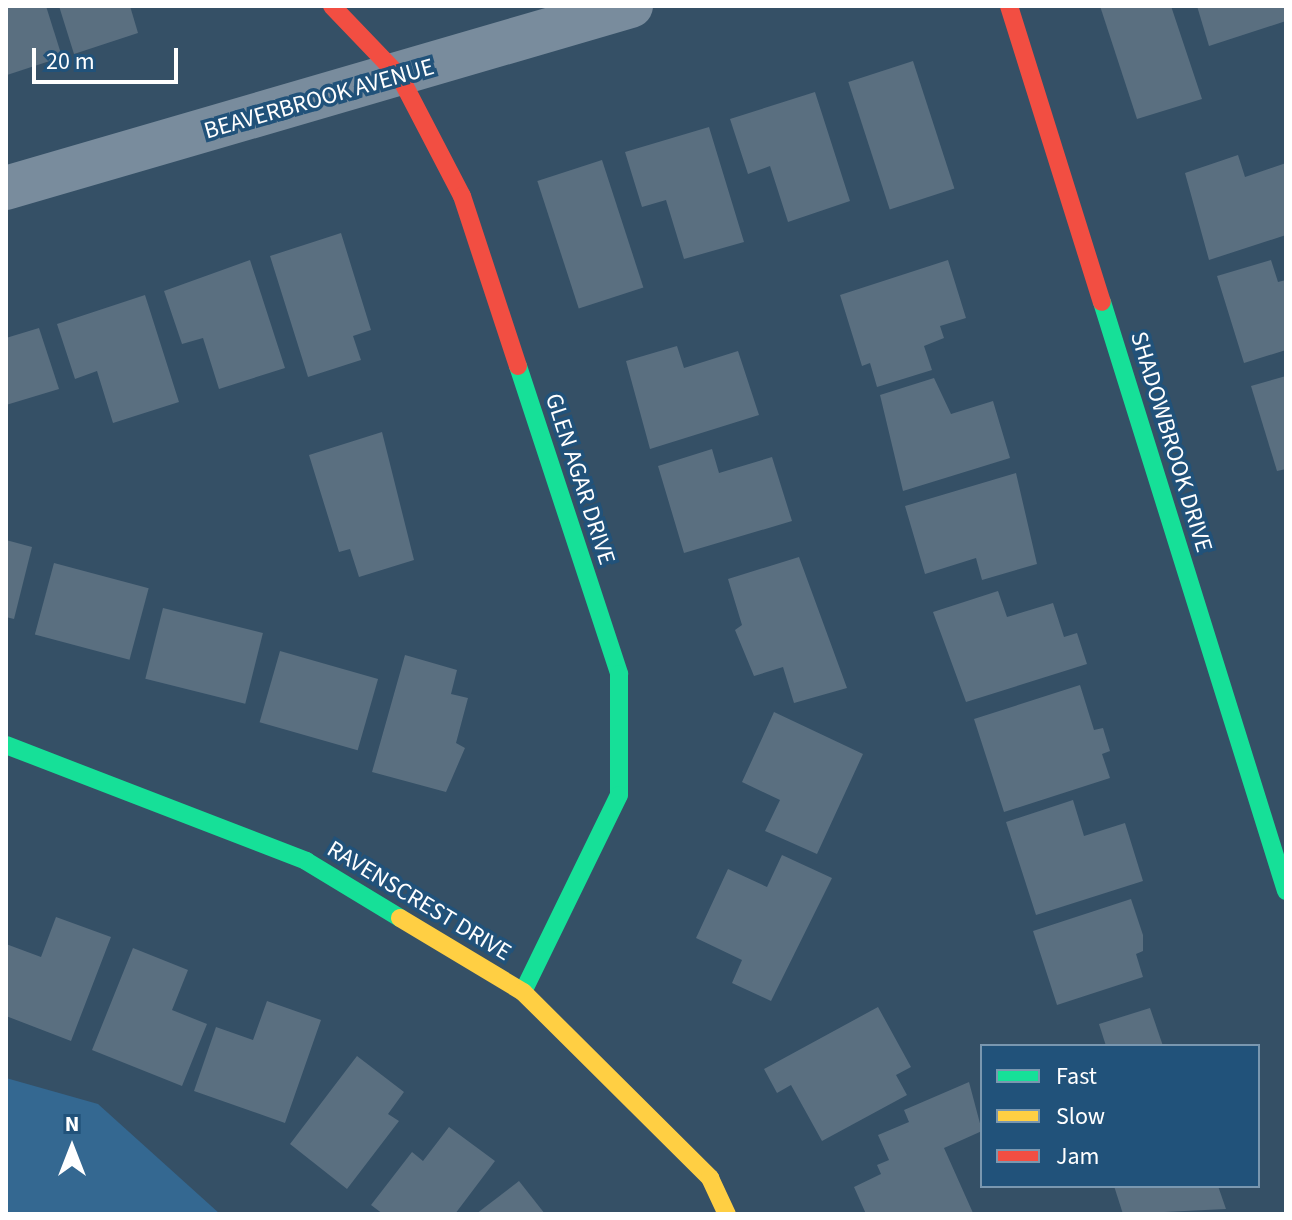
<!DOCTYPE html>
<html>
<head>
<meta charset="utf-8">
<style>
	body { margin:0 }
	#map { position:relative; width:1292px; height:1220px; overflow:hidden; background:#355066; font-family:"Source Sans 3",sans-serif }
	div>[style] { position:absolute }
	.green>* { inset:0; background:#346891 }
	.building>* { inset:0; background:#5a6f80; transform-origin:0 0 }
	.street>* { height:44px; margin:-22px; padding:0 22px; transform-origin:22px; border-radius:22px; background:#798c9d }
	.fast>* { height:18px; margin:-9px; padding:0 9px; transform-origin:9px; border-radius:9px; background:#16e098 }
	.slow>* { height:18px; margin:-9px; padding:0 9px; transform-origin:9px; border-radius:9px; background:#ffcf43 }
	.jam>* { height:18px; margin:-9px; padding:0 9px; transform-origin:9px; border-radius:9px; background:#f24e42 }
	span { translate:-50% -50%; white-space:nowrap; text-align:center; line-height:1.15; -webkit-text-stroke:7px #21527a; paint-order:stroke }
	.street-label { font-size:24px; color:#fff }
	.frame { position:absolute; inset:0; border:8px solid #fff; pointer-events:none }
	.legend { position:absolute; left:980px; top:1044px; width:280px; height:144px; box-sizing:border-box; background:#21527a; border:2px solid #7a97af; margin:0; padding:10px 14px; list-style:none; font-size:24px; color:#fff }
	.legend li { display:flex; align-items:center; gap:16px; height:40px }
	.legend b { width:40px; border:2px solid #7a97af }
	.north { position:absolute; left:32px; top:1108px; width:80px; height:80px; -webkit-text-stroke:6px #21527a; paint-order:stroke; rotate:0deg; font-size:22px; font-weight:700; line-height:32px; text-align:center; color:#fff }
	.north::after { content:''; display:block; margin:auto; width:28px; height:36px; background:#fff; clip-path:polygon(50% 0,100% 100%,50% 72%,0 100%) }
	.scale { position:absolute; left:32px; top:48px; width:146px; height:36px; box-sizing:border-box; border:4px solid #fff; border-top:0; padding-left:10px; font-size:24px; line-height:28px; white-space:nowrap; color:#fff; -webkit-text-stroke:6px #21527a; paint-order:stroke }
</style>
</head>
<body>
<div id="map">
	<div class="green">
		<div style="clip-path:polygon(6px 1078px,98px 1104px,220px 1214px,6px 1214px)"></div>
	</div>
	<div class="building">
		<div style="clip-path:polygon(6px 6px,46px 6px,62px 57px,7px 75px)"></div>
		<div style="clip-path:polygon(59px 6px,130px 6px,138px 33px,74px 54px)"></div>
		<div style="clip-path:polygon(1100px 6px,1171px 6px,1202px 99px,1137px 119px)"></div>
		<div style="clip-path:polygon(1197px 6px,1286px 6px,1286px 21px,1209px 46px)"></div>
		<div style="left:913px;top:61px;width:134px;height:68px;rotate:72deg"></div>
		<div style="clip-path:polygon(815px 92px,850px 201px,788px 222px,770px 166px,748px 174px,730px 119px)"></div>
		<div style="clip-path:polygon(709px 127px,744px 242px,684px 259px,666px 200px,642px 207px,625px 152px)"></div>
		<div style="clip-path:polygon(1238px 155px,1245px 177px,1286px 163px,1286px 235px,1209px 260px,1185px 173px)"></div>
		<div style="left:602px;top:160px;width:134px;height:68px;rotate:72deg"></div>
		<div style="clip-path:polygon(341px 233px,371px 330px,353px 336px,361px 360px,308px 377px,270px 256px)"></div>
		<div style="clip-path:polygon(250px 260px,285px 368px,219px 389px,203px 338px,182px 344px,164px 291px)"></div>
		<div style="clip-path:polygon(948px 260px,966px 318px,940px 326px,944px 338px,924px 346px,932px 370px,877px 387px,870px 363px,862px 366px,840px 295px)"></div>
		<div style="clip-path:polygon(1271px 260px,1278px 282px,1286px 280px,1286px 350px,1244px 363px,1217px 276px)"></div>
		<div style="clip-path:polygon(145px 295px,179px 402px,113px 423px,97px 371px,75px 379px,57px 324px)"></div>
		<div style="clip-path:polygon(39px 328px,59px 389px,6px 405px,6px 338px)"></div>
		<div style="clip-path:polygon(677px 346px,684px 368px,738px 351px,759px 415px,650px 449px,626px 361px)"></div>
		<div style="clip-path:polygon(1286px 376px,1286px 469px,1277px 471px,1251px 386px)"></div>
		<div style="clip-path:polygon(934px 378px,951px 414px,993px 401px,1010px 458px,903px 491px,880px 395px)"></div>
		<div style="clip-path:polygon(382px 432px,414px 560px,359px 577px,350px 549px,339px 552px,309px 455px)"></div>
		<div style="clip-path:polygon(712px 449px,719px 473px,772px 457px,792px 521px,684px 553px,658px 466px)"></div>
		<div style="clip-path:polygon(1016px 473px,1037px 564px,982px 580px,976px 558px,925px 574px,905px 506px)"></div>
		<div style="clip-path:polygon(6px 540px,32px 547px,14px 619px,6px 617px)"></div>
		<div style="clip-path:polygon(799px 557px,847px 688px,794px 703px,783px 667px,754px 676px,735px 630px,742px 625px,728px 579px)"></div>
		<div style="left:54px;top:563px;width:98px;height:74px;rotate:15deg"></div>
		<div style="clip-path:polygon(998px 591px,1007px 617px,1053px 603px,1064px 637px,1077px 633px,1087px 664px,966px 702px,933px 612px)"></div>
		<div style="left:163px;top:608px;width:103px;height:73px;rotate:14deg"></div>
		<div style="left:280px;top:651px;width:102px;height:74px;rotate:16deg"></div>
		<div style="clip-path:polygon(405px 655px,457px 670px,451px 694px,468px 698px,456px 743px,465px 748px,446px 792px,372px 772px)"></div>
		<div style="clip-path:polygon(1080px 685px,1094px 730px,1103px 728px,1110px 751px,1102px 754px,1110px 778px,1004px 812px,974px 719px)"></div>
		<div style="clip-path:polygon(774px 712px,863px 754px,817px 854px,765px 831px,780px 800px,742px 782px)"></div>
		<div style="clip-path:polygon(1073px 800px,1084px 836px,1125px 823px,1143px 881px,1036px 915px,1006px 822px)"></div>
		<div style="clip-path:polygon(782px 855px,832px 878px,771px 1001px,732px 983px,742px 960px,696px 938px,728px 869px,767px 887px)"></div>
		<div style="clip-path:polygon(1131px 899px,1143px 935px,1143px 951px,1136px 954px,1143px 977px,1057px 1005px,1033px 931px)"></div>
		<div style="clip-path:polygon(56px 917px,111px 937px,71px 1041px,6px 1016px,6px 944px,41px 957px)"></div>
		<div style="clip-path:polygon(133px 948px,188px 970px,172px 1010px,207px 1024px,182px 1086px,92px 1050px)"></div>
		<div style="clip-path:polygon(267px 1001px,321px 1020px,285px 1123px,194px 1091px,216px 1027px,253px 1040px)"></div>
		<div style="clip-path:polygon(878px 1007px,911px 1067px,896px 1075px,907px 1095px,822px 1141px,791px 1085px,777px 1093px,764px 1069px)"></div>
		<div style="clip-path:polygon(1150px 1008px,1163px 1046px,1106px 1046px,1099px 1024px)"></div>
		<div style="clip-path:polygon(357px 1056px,404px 1092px,388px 1114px,399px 1121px,347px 1189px,290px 1144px)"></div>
		<div style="clip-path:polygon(969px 1082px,982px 1131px,944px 1148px,973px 1213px,866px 1214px,854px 1187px,881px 1174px,877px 1165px,889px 1160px,878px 1135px,909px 1122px,904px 1110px)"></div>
		<div style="clip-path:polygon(449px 1127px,495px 1161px,455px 1214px,383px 1214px,371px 1205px,412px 1152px,423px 1161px)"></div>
		<div style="clip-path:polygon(519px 1181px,545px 1214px,476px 1214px)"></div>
		<div style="clip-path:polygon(1114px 1186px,1218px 1186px,1226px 1209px,1123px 1214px)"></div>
	</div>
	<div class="street">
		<div style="left:6px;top:188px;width:651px;rotate:-16.24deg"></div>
	</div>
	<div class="fast">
		<div style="left:1102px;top:302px;width:617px;rotate:72.65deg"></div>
		<div style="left:518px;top:366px;width:324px;rotate:71.8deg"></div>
		<div style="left:619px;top:674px;width:121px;rotate:90deg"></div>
		<div style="left:619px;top:795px;width:219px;rotate:116deg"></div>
		<div style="left:6px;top:745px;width:322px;rotate:21.1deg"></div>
		<div style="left:306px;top:861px;width:110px;rotate:31.2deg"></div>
	</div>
	<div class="slow">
		<div style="left:400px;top:918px;width:144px;rotate:31deg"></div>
		<div style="left:523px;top:992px;width:264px;rotate:44.8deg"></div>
		<div style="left:710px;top:1178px;width:40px;rotate:65deg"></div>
	</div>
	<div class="jam">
		<div style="left:332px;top:6px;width:98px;rotate:46.2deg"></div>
		<div style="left:400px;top:77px;width:134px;rotate:62.5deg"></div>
		<div style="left:462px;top:196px;width:179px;rotate:71.8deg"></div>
		<div style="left:1009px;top:6px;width:310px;rotate:72.6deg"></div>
	</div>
	<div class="street-label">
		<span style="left:319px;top:99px;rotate:-16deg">BEAVERBROOK AVENUE</span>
		<span style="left:1171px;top:442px;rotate:73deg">SHADOWBROOK DRIVE</span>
		<span style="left:580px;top:479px;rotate:72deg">GLEN AGAR DRIVE</span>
		<span style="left:419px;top:901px;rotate:31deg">RAVENSCREST DRIVE</span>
	</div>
	<div class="frame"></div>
	<ul class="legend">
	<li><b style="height:10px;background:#16e098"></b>Fast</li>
	<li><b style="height:10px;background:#ffcf43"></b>Slow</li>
	<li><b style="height:10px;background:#f24e42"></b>Jam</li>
	</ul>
	<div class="north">N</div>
	<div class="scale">20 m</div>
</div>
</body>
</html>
